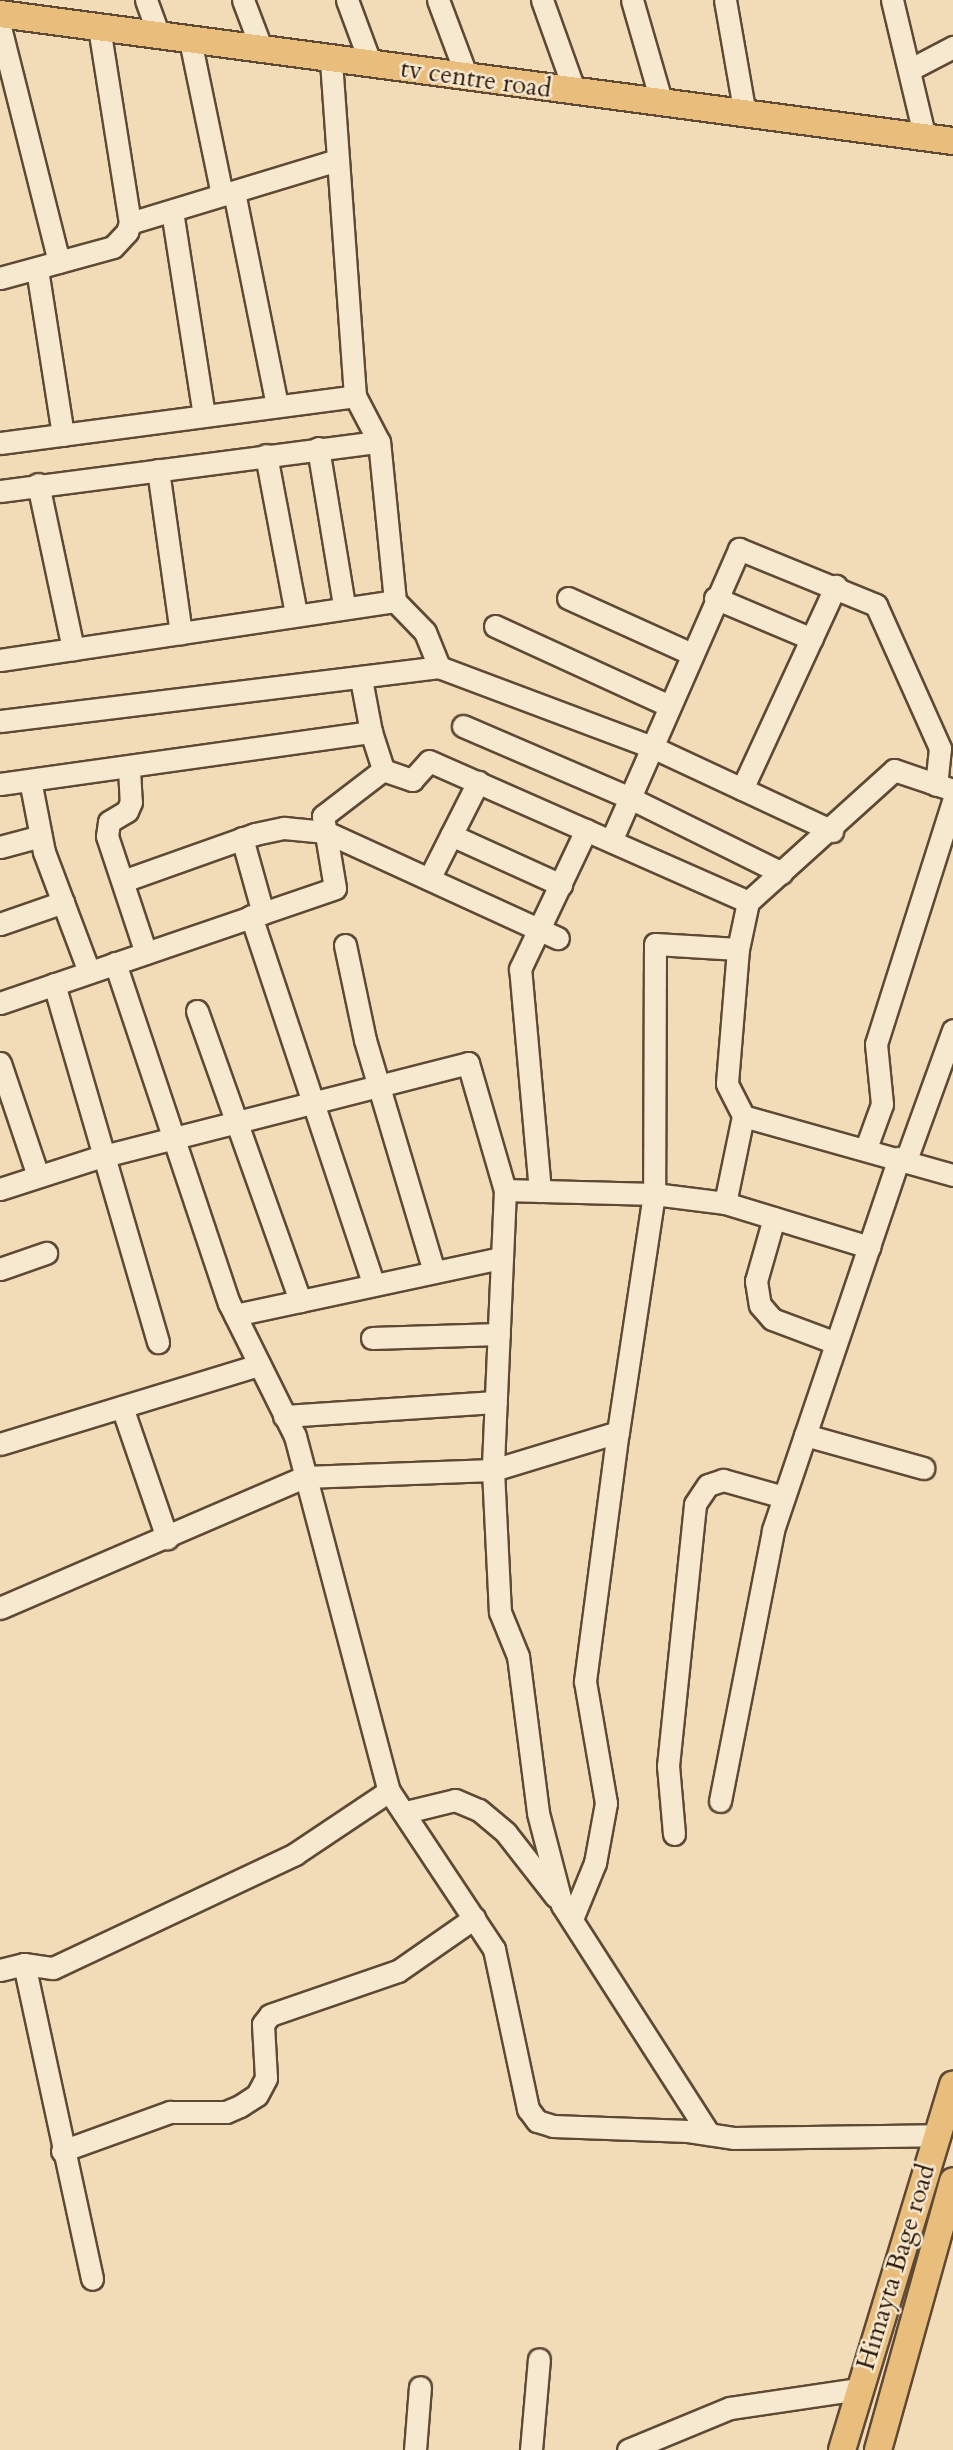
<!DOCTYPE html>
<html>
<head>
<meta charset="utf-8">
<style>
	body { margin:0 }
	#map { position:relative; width:953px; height:2450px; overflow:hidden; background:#f2dbb7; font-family:Cardo,serif }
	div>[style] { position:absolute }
	.roads { filter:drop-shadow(2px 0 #5e4934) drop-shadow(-2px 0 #5e4934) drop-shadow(0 2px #5e4934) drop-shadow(0 -2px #5e4934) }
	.minor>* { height:21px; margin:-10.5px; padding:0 10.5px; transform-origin:10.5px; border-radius:10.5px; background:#f7e8d0 }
	.major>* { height:26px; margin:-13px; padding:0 13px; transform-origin:13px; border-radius:13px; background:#e9be7c }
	span { translate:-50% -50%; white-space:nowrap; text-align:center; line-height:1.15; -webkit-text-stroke:5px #f7e8d0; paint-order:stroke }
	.street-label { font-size:26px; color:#2c1809 }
</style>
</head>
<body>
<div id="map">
	<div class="roads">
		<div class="minor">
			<div style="left:146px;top:0;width:38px;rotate:70deg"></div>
			<div style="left:243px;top:0;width:53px;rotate:69.2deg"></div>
			<div style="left:347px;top:0;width:69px;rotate:69.7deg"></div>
			<div style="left:438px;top:0;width:82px;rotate:69.4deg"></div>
			<div style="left:542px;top:0;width:98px;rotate:70.3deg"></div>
			<div style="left:632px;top:0;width:108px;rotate:73.9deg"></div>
			<div style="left:725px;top:0;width:117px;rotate:80.1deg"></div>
			<div style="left:892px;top:0;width:142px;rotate:76.6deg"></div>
			<div style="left:0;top:27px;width:242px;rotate:75.9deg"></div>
			<div style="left:190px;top:40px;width:158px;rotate:78.3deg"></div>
			<div style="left:909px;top:70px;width:50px;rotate:-27.6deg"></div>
			<div style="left:234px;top:192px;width:218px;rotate:78.6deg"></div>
			<div style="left:172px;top:211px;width:207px;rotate:81.1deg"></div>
			<div style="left:130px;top:223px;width:217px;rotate:-16.9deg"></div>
			<div style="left:37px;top:269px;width:168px;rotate:81.1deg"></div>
			<div style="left:0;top:278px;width:117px;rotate:-15.3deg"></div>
			<div style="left:113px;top:247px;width:21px;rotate:-47deg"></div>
			<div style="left:127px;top:232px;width:9px;rotate:-72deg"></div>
			<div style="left:130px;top:223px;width:197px;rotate:-99deg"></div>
			<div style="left:0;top:443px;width:358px;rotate:-7.5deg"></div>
			<div style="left:355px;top:396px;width:338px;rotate:-94.1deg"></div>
			<div style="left:318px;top:448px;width:159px;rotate:80.6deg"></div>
			<div style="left:266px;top:455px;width:162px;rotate:79.3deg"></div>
			<div style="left:158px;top:470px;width:165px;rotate:82deg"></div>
			<div style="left:38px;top:484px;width:169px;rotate:78deg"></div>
			<div style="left:0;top:491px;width:382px;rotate:-7.4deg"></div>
			<div style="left:568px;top:598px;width:136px;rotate:24.3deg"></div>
			<div style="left:715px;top:598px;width:105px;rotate:22.9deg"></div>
			<div style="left:395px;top:601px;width:43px;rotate:45.9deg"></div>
			<div style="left:425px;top:632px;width:38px;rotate:68deg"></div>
			<div style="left:495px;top:626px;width:192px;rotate:24.6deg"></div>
			<div style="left:0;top:660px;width:399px;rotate:-8.5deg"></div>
			<div style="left:395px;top:601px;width:160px;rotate:-95.7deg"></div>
			<div style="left:379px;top:442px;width:52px;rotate:-117.6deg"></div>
			<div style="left:361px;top:679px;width:54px;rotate:79.3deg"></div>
			<div style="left:0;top:721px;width:442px;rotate:-7deg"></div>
			<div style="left:439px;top:667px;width:228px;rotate:20.6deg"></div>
			<div style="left:652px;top:747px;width:199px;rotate:25deg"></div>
			<div style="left:463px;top:726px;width:182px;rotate:23.3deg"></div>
			<div style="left:630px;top:798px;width:169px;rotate:26.3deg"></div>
			<div style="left:129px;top:768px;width:34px;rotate:87deg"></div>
			<div style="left:131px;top:802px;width:10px;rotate:114deg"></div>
			<div style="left:127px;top:811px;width:21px;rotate:149deg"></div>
			<div style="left:109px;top:822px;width:14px;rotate:98deg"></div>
			<div style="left:107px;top:836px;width:123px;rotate:71.6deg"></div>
			<div style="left:30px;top:780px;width:73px;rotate:79deg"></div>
			<div style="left:44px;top:852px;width:128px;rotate:69.4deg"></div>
			<div style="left:0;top:784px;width:375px;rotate:-8deg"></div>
			<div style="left:371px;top:732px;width:40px;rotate:72deg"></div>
			<div style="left:383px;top:770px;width:31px;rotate:19deg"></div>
			<div style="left:412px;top:780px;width:25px;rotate:-48deg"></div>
			<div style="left:429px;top:761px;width:349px;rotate:23.8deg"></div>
			<div style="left:748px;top:902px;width:197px;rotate:-42.1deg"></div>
			<div style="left:894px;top:770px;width:62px;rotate:18.7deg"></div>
			<div style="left:742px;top:789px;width:224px;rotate:-65.2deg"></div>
			<div style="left:451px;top:835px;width:121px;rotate:24.4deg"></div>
			<div style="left:242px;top:838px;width:78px;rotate:74.4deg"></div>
			<div style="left:611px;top:841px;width:319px;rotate:-66.3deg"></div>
			<div style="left:739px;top:549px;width:148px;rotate:22.2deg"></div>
			<div style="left:876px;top:605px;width:157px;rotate:65.9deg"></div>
			<div style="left:940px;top:748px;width:37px;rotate:96deg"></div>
			<div style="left:0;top:847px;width:42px;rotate:-15deg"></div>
			<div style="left:429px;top:879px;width:109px;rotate:-63.2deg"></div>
			<div style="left:123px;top:881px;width:140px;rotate:-19.6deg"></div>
			<div style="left:255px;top:834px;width:30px;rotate:-12deg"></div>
			<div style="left:284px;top:828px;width:42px;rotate:5.4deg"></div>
			<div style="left:326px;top:832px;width:255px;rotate:24.6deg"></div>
			<div style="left:748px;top:902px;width:48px;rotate:102deg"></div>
			<div style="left:738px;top:949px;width:83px;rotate:-176.6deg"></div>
			<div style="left:655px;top:944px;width:250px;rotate:90.2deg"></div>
			<div style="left:654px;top:1194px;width:72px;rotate:7.2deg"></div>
			<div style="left:725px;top:1203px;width:89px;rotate:-78.3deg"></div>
			<div style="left:743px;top:1116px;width:218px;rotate:15.7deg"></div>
			<div style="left:251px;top:916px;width:387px;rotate:71.6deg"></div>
			<div style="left:0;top:924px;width:67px;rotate:-19.2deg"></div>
			<div style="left:345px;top:945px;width:97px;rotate:78.1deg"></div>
			<div style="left:365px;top:1040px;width:242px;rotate:73.4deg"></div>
			<div style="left:738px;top:949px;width:135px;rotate:94.7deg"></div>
			<div style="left:727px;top:1084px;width:36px;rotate:63deg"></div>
			<div style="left:115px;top:963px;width:359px;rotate:71.5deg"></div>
			<div style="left:229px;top:1303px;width:148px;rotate:63.6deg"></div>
			<div style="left:295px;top:1436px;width:367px;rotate:75.2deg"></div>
			<div style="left:389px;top:1791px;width:190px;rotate:56.4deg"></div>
			<div style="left:494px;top:1949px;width:164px;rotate:78deg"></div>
			<div style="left:528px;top:2109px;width:15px;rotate:53deg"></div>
			<div style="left:537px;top:2121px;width:17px;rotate:17deg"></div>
			<div style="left:553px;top:2126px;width:135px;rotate:2.1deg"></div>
			<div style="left:688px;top:2131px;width:47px;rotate:8.7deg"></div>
			<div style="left:734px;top:2138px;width:203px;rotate:-0.8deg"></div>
			<div style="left:54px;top:984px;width:373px;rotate:73.8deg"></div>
			<div style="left:0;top:1003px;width:354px;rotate:-18.9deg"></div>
			<div style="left:335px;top:888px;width:73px;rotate:-99.5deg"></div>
			<div style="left:323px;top:816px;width:76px;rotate:-37.5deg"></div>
			<div style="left:197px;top:1011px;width:308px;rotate:70.4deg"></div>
			<div style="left:0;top:1063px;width:119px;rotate:71.4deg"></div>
			<div style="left:866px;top:1148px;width:47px;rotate:-70deg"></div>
			<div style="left:882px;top:1104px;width:60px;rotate:-95.7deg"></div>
			<div style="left:876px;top:1044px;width:255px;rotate:-72.4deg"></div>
			<div style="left:906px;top:1160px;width:138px;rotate:-70.1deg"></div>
			<div style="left:0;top:1189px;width:101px;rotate:-17.9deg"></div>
			<div style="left:96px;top:1158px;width:384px;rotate:-14.3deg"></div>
			<div style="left:468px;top:1063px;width:132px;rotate:73.8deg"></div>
			<div style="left:505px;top:1190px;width:149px;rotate:1.5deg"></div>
			<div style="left:654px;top:1194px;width:241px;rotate:98.6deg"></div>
			<div style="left:618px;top:1432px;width:131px;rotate:163.1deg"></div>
			<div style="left:493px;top:1470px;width:189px;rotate:177.9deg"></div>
			<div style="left:304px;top:1477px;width:331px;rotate:156.7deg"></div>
			<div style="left:505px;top:1190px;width:280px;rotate:92.5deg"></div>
			<div style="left:493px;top:1470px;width:142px;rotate:87.2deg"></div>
			<div style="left:500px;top:1612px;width:48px;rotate:67.8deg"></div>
			<div style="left:518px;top:1656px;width:158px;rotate:82.7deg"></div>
			<div style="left:538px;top:1813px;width:95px;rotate:75.4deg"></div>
			<div style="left:562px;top:1905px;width:272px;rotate:57.3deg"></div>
			<div style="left:540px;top:1191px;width:223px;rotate:-95.1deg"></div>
			<div style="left:520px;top:969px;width:154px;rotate:-64.6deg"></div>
			<div style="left:725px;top:1203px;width:151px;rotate:17deg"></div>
			<div style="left:774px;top:1218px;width:66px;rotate:105.9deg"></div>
			<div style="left:756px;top:1281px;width:24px;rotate:81deg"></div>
			<div style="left:760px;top:1305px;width:18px;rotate:49deg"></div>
			<div style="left:772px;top:1319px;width:68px;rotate:20.6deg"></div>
			<div style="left:0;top:1269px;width:49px;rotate:-19.2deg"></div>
			<div style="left:235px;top:1315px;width:273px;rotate:-12.1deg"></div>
			<div style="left:372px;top:1338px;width:127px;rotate:-1.8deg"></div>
			<div style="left:122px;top:1407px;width:139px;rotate:71deg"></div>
			<div style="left:284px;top:1416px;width:212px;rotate:-3.8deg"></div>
			<div style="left:805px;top:1435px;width:123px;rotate:15.6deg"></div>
			<div style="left:0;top:1444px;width:271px;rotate:-17deg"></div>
			<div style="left:720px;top:1801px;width:276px;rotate:-78.9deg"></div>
			<div style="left:773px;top:1530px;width:393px;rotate:-71.3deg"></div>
			<div style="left:406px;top:1812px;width:50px;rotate:-13.8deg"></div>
			<div style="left:455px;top:1800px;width:26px;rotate:23deg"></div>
			<div style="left:479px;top:1810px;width:35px;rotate:40deg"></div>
			<div style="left:506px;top:1833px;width:81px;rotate:52deg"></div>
			<div style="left:674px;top:1834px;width:68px;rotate:-95deg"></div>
			<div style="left:668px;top:1766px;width:263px;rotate:-84.1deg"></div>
			<div style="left:695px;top:1504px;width:23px;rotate:-56deg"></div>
			<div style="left:708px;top:1485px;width:16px;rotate:-18deg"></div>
			<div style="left:723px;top:1480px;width:63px;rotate:15.6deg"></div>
			<div style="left:572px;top:1919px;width:61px;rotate:-67.7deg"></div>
			<div style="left:595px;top:1863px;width:61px;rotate:-79.6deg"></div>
			<div style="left:606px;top:1803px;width:124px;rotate:-99.8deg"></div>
			<div style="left:585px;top:1681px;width:251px;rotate:-82.5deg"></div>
			<div style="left:24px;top:1964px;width:322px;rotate:77.8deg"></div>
			<div style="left:0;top:1970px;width:25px;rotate:-14deg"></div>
			<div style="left:24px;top:1964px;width:29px;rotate:8deg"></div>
			<div style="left:53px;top:1968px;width:268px;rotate:-25.2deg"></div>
			<div style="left:295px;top:1854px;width:113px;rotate:-33.8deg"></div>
			<div style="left:62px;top:2151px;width:115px;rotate:-19.9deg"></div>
			<div style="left:170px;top:2112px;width:56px"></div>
			<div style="left:226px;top:2112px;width:15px;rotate:-23deg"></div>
			<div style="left:240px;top:2106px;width:20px;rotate:-33deg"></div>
			<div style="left:257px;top:2095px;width:19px;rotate:-62deg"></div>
			<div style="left:266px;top:2078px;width:54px;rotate:-93.2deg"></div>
			<div style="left:263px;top:2024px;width:11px;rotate:-52deg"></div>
			<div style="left:270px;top:2015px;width:135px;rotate:-19deg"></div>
			<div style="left:398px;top:1971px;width:93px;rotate:-34.9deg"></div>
			<div style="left:415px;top:2450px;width:63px;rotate:-85.5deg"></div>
			<div style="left:531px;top:2450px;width:91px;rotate:-85deg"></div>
			<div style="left:628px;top:2450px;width:110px;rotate:-22.4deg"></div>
			<div style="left:730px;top:2408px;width:130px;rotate:-8.4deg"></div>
		</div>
		<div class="major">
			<div style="left:0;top:14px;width:961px;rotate:7.59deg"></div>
			<div style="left:842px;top:2450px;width:382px;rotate:-73.1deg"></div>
			<div style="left:878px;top:2450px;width:279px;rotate:-74.4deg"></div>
		</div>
	</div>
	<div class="street-label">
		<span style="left:476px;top:79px;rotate:8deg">tv centre road</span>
		<span style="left:896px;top:2267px;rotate:-73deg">Himayta Bage road</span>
	</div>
</div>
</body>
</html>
